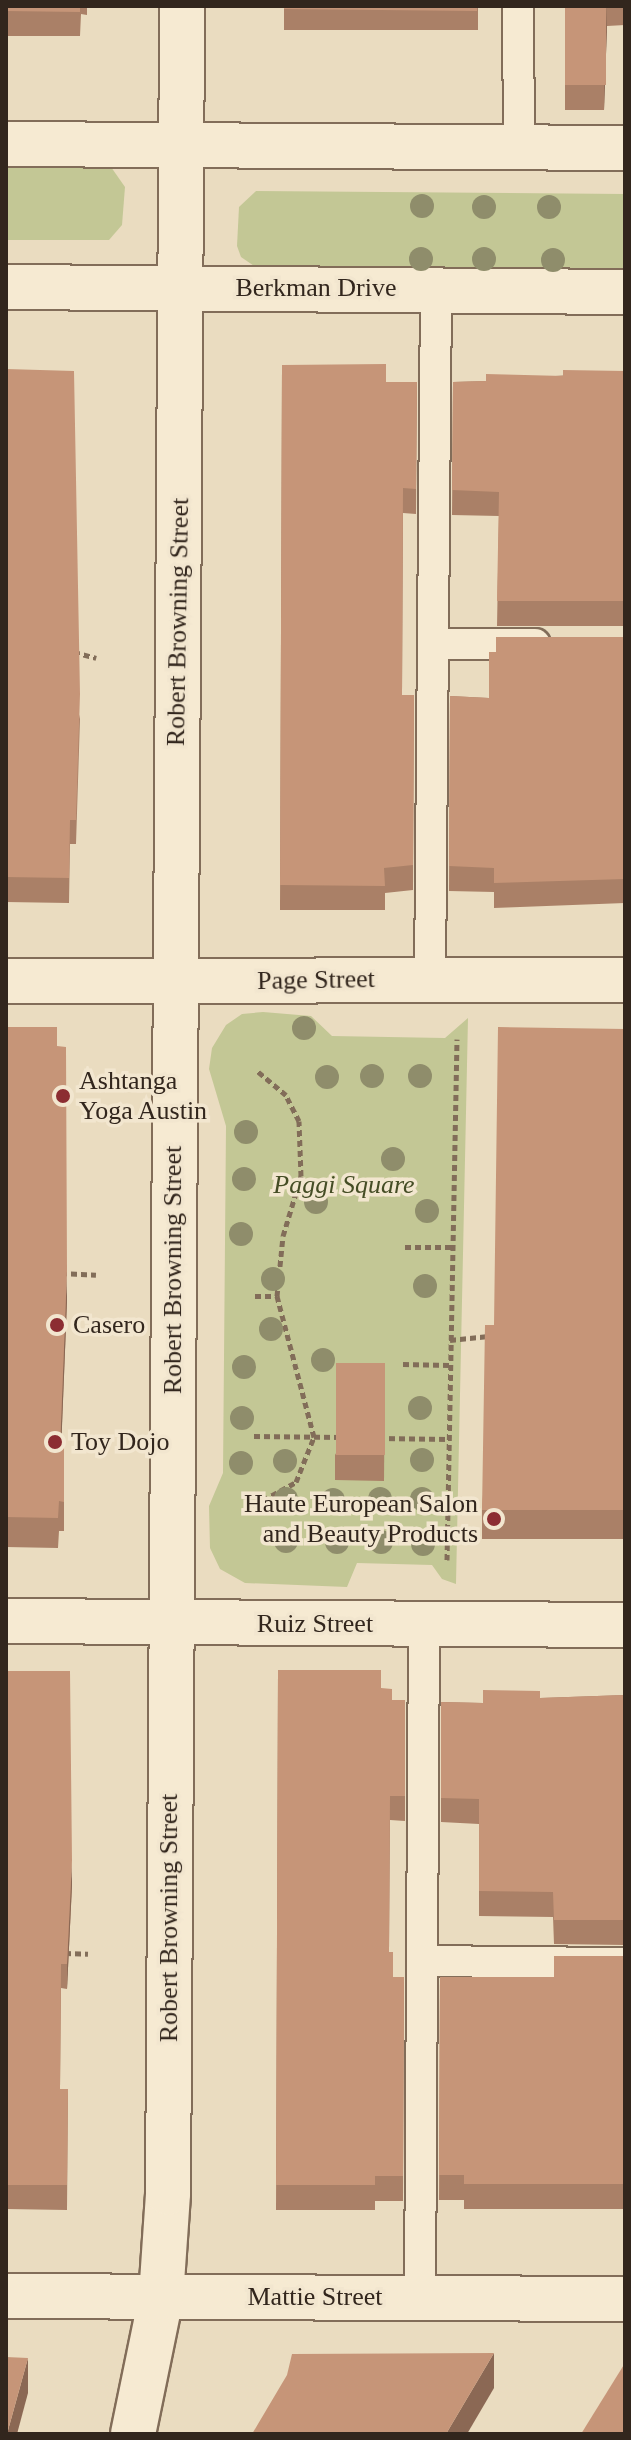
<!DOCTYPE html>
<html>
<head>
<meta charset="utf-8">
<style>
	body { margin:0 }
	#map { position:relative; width:631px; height:2440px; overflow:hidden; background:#eadcc0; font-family:"Times New Roman",serif }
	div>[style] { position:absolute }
	.green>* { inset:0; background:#c3c795 }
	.path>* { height:5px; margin-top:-2.5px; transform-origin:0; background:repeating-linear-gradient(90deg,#826d59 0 6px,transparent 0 10px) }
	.roads { filter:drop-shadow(2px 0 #826d59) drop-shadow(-2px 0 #826d59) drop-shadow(0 2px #826d59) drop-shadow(0 -2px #826d59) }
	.lane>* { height:30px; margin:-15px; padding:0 15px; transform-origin:15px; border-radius:15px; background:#f6ead2 }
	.street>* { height:44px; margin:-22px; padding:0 22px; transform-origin:22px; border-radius:22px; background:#f6ead2 }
	.secondary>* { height:44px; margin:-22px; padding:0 22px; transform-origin:22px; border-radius:22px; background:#f6ead2 }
	.trees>* { width:24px; height:24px; margin:-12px; border-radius:50%; background:#8f8d6b }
	.wall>* { inset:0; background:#aa8067; transform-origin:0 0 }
	.shaded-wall>* { inset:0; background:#8b6854 }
	.building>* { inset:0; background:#c69578; transform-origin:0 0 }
	.dots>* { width:22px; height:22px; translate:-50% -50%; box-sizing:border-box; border:4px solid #f2e6cf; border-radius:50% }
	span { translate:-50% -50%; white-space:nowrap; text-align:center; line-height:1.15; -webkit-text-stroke:7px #f2e6cf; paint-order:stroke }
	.street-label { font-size:26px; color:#32261d }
	.poi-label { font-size:26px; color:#32261d }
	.left { translate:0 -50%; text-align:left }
	.right { translate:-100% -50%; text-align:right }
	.park-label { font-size:26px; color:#454d25; font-style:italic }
	.frame { position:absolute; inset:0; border:8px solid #32261d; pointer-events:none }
</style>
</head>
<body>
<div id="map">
	<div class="green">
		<div style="clip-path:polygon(6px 164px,111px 167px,125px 187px,122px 225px,109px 240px,6px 240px)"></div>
		<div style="clip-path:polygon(256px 191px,625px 194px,625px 269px,257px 268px,241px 257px,237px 246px,239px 207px)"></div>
		<div style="clip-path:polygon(263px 1012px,311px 1016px,332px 1036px,445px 1038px,468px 1018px,456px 1584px,442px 1579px,432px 1565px,357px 1563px,347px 1587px,245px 1583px,220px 1569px,210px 1548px,209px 1506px,223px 1473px,226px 1126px,209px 1069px,212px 1048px,226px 1025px,242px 1014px)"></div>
	</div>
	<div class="path">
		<div style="left:74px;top:652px;width:23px;rotate:15deg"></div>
		<div style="left:405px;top:1247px;width:47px"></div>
		<div style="left:61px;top:1273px;width:35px;rotate:3deg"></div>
		<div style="left:255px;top:1296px;width:22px"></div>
		<div style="left:450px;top:1340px;width:39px;rotate:-6deg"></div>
		<div style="left:403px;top:1364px;width:46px;rotate:1.2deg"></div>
		<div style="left:254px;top:1436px;width:87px;rotate:0.7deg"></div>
		<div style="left:379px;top:1438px;width:70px;rotate:0.8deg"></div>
		<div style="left:254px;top:1505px;width:48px;rotate:-28.7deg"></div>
		<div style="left:296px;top:1482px;width:48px;rotate:-68.2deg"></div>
		<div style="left:314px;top:1437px;width:146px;rotate:-104.7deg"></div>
		<div style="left:277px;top:1296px;width:60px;rotate:-84.3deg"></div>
		<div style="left:283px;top:1236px;width:63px;rotate:-73.3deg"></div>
		<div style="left:301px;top:1176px;width:55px;rotate:-92.1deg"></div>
		<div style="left:299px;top:1121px;width:29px;rotate:-117deg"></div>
		<div style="left:286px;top:1095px;width:38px;rotate:-140deg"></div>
		<div style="left:447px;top:1560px;width:521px;rotate:-88.9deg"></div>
		<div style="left:65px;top:1953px;width:23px;rotate:2deg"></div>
	</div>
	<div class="roads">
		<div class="lane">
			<div style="left:518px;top:6px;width:142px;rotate:89.6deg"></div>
			<div style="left:433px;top:644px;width:102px"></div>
			<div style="left:430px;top:979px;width:690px;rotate:-89.5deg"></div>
			<div style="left:423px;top:1961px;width:202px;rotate:0.6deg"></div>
			<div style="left:420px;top:2297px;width:673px;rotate:-89.66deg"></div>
		</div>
		<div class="street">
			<div style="left:6px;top:981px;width:619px;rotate:-0.09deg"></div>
			<div style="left:6px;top:1621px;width:619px;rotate:0.37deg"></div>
			<div style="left:6px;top:2296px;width:619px;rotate:0.28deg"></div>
			<div style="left:133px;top:2434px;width:140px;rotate:-78.4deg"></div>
			<div style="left:161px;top:2297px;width:104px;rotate:-86.1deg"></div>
			<div style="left:168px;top:2193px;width:2187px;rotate:-89.63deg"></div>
		</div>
		<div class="secondary">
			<div style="left:6px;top:144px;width:619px;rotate:0.37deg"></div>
			<div style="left:6px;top:287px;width:619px;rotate:0.46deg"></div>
		</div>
	</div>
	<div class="trees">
		<div style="left:422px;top:206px"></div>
		<div style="left:484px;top:207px"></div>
		<div style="left:549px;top:207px"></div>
		<div style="left:421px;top:259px"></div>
		<div style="left:484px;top:259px"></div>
		<div style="left:553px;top:260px"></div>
		<div style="left:304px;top:1028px"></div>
		<div style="left:372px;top:1076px"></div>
		<div style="left:420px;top:1076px"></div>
		<div style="left:327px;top:1077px"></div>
		<div style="left:246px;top:1132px"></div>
		<div style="left:393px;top:1159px"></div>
		<div style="left:244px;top:1179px"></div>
		<div style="left:316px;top:1202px"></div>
		<div style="left:427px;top:1211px"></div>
		<div style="left:241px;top:1234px"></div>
		<div style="left:273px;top:1279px"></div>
		<div style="left:425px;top:1286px"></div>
		<div style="left:271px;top:1329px"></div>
		<div style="left:323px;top:1360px"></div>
		<div style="left:244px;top:1367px"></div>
		<div style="left:420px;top:1408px"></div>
		<div style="left:242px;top:1418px"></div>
		<div style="left:422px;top:1460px"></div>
		<div style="left:285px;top:1461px"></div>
		<div style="left:241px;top:1463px"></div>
		<div style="left:286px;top:1499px"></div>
		<div style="left:380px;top:1499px"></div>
		<div style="left:422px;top:1499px"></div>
		<div style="left:333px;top:1500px"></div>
		<div style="left:286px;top:1541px"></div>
		<div style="left:337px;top:1542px"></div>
		<div style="left:381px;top:1542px"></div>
		<div style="left:423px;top:1544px"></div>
	</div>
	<div class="wall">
		<div style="clip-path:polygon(6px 6px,87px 6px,87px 15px,81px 14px,80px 36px,6px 36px)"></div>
		<div style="left:284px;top:6px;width:194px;height:24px"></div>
		<div style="clip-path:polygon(565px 6px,625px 6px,625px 25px,607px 26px,604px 110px,565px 110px)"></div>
		<div style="clip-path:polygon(282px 365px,386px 382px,417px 382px,416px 514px,403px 513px,402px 695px,414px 695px,413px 890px,385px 893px,385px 910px,280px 910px)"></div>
		<div style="clip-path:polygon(6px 369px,80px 719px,76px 844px,70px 844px,69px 903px,6px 902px)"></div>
		<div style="clip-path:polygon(625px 371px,625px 626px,497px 626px,499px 516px,452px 515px,453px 382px,486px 381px)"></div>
		<div style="clip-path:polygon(625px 637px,625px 903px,494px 908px,494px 892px,449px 891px,450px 696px,489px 698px,496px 652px)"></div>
		<div style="clip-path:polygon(6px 1027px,67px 1301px,61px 1448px,64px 1448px,64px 1531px,59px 1531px,58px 1548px,6px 1547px)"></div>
		<div style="clip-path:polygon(625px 1029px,625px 1539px,482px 1539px,482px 1510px,494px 1325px)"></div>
		<div style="clip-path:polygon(385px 1363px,384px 1481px,335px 1480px,335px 1455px)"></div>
		<div style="clip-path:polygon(278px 1670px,381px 1688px,392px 1700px,405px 1700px,405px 1821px,390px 1820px,389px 1952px,393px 1977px,404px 1977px,403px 2201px,375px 2201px,375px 2210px,276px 2210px)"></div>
		<div style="clip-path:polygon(6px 1671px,72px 1885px,67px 1989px,61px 1988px,60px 2089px,68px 2089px,67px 2210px,6px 2209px)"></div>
		<div style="clip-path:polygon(625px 1695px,625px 1945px,554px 1944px,553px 1917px,479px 1916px,479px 1824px,441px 1822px,441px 1702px,483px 1703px,540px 1698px)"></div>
		<div style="clip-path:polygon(625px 1956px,625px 2209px,464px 2209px,464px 2200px,439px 2200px,440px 1977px,554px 1977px)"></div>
	</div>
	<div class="shaded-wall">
		<div style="clip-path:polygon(607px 6px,607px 26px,604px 110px,604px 86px)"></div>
		<div style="clip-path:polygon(67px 1271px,67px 1301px,60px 1477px,60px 1448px)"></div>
		<div style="clip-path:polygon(72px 1860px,72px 1885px,67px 1989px,67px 1964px)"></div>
		<div style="clip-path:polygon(494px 2353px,494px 2388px,467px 2434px,446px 2434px)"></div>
		<div style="clip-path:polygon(28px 2358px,28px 2393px,17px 2434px,7px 2434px)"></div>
	</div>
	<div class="building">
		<div style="clip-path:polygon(6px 6px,80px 6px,80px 12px,6px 11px)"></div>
		<div style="clip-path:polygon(284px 6px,477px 6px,477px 11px,284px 9px)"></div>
		<div style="left:565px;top:6px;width:41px;height:79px"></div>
		<div style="clip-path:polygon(386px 364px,386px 382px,417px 382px,416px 489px,403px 488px,402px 695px,414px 695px,413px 865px,384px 868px,385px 886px,280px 885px,282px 365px)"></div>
		<div style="clip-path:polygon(6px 369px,74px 371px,80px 694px,76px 820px,70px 820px,69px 878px,6px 877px)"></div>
		<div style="clip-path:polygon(563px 370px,625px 371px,625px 601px,497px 601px,499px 492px,452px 490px,453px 382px,486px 381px,486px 374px,563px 376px)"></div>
		<div style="clip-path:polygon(496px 637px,625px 637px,625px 879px,494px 883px,494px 868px,449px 866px,450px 696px,489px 698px,489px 652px,496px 652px)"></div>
		<div style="clip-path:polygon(6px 1027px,57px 1027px,57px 1046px,66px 1047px,67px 1271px,60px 1448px,64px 1448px,64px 1502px,59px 1501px,58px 1518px,6px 1517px)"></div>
		<div style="clip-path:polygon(498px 1027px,625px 1029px,625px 1510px,482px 1510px,485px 1325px,494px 1325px)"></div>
		<div style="left:336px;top:1363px;width:49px;height:92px"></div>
		<div style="clip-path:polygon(278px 1670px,381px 1670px,381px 1688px,392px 1689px,392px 1700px,405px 1700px,405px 1796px,390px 1796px,389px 1952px,393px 1952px,393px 1977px,404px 1977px,403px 2176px,375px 2176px,375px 2185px,276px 2185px)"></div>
		<div style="clip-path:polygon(6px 1671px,70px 1671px,72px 1860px,67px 1964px,61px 1964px,60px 2089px,68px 2089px,67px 2185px,6px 2185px)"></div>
		<div style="clip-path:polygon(483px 1690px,540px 1691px,540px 1698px,625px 1695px,625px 1920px,554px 1920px,553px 1892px,479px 1891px,479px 1799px,441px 1798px,441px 1702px,483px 1703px)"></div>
		<div style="clip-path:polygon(554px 1956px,625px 1956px,625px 2184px,464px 2184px,464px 2175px,439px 2175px,440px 1977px,554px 1977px)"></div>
		<div style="clip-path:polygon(494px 2353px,446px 2434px,252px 2434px,287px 2375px,292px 2354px)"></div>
		<div style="clip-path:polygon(6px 2357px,28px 2358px,7px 2434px,6px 2434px)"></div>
		<div style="clip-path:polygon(625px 2363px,625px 2434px,581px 2434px)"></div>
	</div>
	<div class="dots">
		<div style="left:63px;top:1096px;background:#8c2d32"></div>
		<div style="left:57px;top:1325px;background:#8c2d32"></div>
		<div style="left:55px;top:1442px;background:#8c2d32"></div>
		<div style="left:494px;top:1519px;background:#8c2d32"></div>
	</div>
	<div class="street-label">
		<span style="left:316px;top:288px">Berkman Drive</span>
		<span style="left:178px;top:622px;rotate:-89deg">Robert Browning Street</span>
		<span style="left:316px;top:980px;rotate:-1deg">Page Street</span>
		<span style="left:173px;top:1270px;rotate:-90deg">Robert Browning Street</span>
		<span style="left:315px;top:1624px">Ruiz Street</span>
		<span style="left:169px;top:1918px;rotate:-90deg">Robert Browning Street</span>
		<span style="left:315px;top:2297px">Mattie Street</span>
	</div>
	<div class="poi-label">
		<span class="left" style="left:79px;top:1096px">Ashtanga<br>Yoga Austin</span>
		<span class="left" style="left:73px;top:1325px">Casero</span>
		<span class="left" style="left:71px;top:1442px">Toy Dojo</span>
		<span class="right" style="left:478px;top:1519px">Haute European Salon<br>and Beauty Products</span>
	</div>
	<div class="park-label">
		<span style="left:344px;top:1185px">Paggi Square</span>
	</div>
	<div class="frame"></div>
</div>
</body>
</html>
